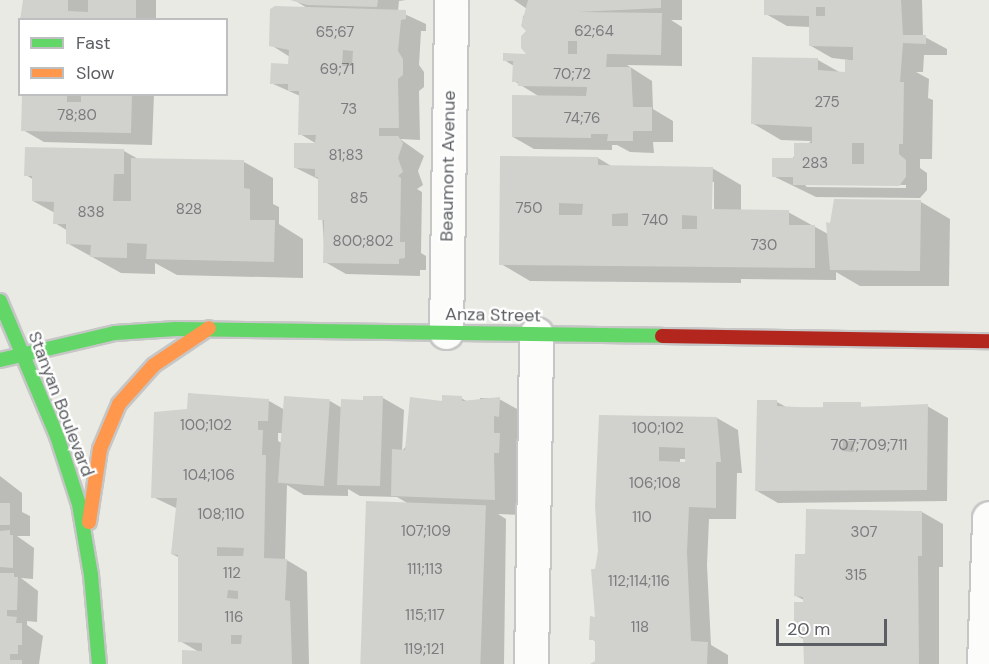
<!DOCTYPE html>
<html>
<head>
<meta charset="utf-8">
<style>
	body { margin:0 }
	#map { position:relative; width:989px; height:664px; overflow:hidden; background:#eaeae5; font-family:"DM Sans",sans-serif }
	div>[style] { position:absolute }
	.shadow>* { inset:0; background:#0003; transform-origin:0 0 }
	.building>* { inset:0; background:#d1d1ce; transform-origin:0 0 }
	.roads { filter:drop-shadow(2px 0 #c6c6c6) drop-shadow(-2px 0 #c6c6c6) drop-shadow(0 2px #c6c6c6) drop-shadow(0 -2px #c6c6c6) }
	.street>* { height:33px; margin:-16.5px; padding:0 16.5px; transform-origin:16.5px; border-radius:16.5px; background:#fcfcfb }
	.fast>* { height:14px; margin:-7px; padding:0 7px; transform-origin:7px; border-radius:7px; background:#63d668 }
	.slow>* { height:14px; margin:-7px; padding:0 7px; transform-origin:7px; border-radius:7px; background:#ff974d }
	.jam>* { height:14px; margin:-7px; padding:0 7px; transform-origin:7px; border-radius:7px; background:#b3261e }
	span { translate:-50% -50%; white-space:nowrap; text-align:center; line-height:1.15; -webkit-text-stroke:4.5px #fff; paint-order:stroke }
	.number-label { font-size:15px; color:#7a7c7e }
	.number-label span { -webkit-text-stroke-width:0 }
	.street-label { font-size:18px; color:#5b5e62 }
	.legend { position:absolute; left:18px; top:18px; width:210px; height:78px; box-sizing:border-box; background:#fff; border:2px solid #bdbfc0; margin:0; padding:8px 10px; list-style:none; font-size:18px; color:#5b5e62 }
	.legend li { display:flex; align-items:center; gap:12px; height:30px }
	.legend b { width:30px; border:2px solid #bdbfc0 }
	.scale { position:absolute; left:776px; top:619px; width:111px; height:27px; box-sizing:border-box; border:3px solid #5b5e62; border-top:0; padding-left:8px; font-size:18px; line-height:21px; white-space:nowrap; color:#5b5e62; -webkit-text-stroke:4px #fff; paint-order:stroke }
</style>
</head>
<body>
<div id="map">
	<div class="shadow">
		<div style="left:25px;top:0;width:131px;height:20px"></div>
		<div style="clip-path:polygon(294px 0,406px 0,399px 1px,398px 11px,426px 24px,426px 31px,421px 31px,419px 65px,424px 72px,424px 87px,419px 91px,420px 140px,400px 139px,424px 156px,418px 171px,423px 185px,417px 189px,422px 192px,421px 253px,426px 256px,426px 270px,420px 270px,420px 276px,346px 274px,325px 262px,320px 180px,296px 168px,317px 144px,300px 134px,300px 96px,271px 83px,290px 65px,290px 57px,271px 45px,312px 11px)"></div>
		<div style="clip-path:polygon(514px 0,682px 0,682px 20px,671px 20px,682px 27px,682px 66px,627px 65px,652px 81px,653px 109px,673px 121px,673px 142px,653px 142px,654px 153px,630px 152px,617px 145px,612px 145px,612px 150px,534px 149px,513px 137px,540px 97px,514px 81px,514px 66px,504px 60px,530px 55px,529px 31px,522px 26px,523px 16px,530px 11px)"></div>
		<div style="clip-path:polygon(evenodd,766px 0,922px 0,923px 36px,947px 49px,947px 55px,924px 55px,923px 72px,916px 72px,929px 79px,928px 98px,933px 100px,932px 159px,920px 159px,920px 168px,927px 173px,927px 190px,920px 198px,816px 197px,773px 176px,811px 141px,781px 140px,752px 123px,818px 60px,841px 73px,846px 73px,858px 61px,832px 58px,811px 46px,811px 27px,787px 26px,766px 14px,766px 0,804px 184px,906px 185px,906px 188px,807px 187px,804px 184px)"></div>
		<div style="clip-path:polygon(22px 94px,154px 94px,152px 145px,44px 142px,23px 130px)"></div>
		<div style="clip-path:polygon(26px 148px,124px 151px,140px 160px,244px 162px,273px 178px,273px 204px,279px 207px,279px 224px,303px 239px,303px 278px,177px 275px,155px 263px,155px 274px,121px 273px,67px 243px,68px 231px,55px 223px,55px 213px,33px 201px,34px 180px,26px 175px)"></div>
		<div style="clip-path:polygon(evenodd,598px 158px,613px 167px,712px 168px,741px 185px,741px 211px,788px 212px,828px 234px,921px 202px,950px 219px,949px 286px,860px 286px,836px 272px,836px 280px,741px 279px,741px 283px,530px 281px,501px 264px,598px 158px,711px 182px,714px 182px,714px 211px,711px 211px,711px 182px)"></div>
		<div style="clip-path:polygon(evenodd,383px 398px,404px 410px,402px 451px,443px 403px,461px 398px,470px 403px,480px 403px,480px 398px,499px 399px,528px 415px,523px 515px,498px 514px,506px 519px,504px 664px,365px 664px,409px 504px,397px 497px,360px 496px,348px 489px,348px 496px,304px 495px,287px 485px,285px 559px,307px 572px,309px 664px,185px 664px,199px 652px,180px 641px,180px 558px,172px 554px,178px 509px,153px 497px,269px 401px,285px 410px,330px 401px,342px 408px,383px 398px,278px 433px,285px 433px,284px 444px,278px 441px,278px 433px)"></div>
		<div style="clip-path:polygon(777px 402px,788px 408px,927px 406px,948px 418px,947px 501px,778px 503px,757px 491px)"></div>
		<div style="clip-path:polygon(evenodd,600px 417px,717px 418px,738px 430px,742px 473px,737px 473px,736px 519px,709px 519px,707px 565px,711px 645px,728px 655px,728px 664px,591px 664px,597px 663px,597px 642px,591px 639px,597px 618px,600px 417px,680px 459px,686px 459px,686px 463px,680px 463px,680px 459px)"></div>
		<div style="clip-path:polygon(0 476px,22px 493px,22px 512px,30px 516px,30px 536px,17px 536px,34px 548px,33px 579px,21px 578px,38px 591px,37px 622px,27px 621px,27px 625px,43px 636px,39px 664px,0 664px)"></div>
		<div style="clip-path:polygon(807px 511px,922px 512px,943px 524px,943px 567px,939px 567px,939px 664px,805px 664px,805px 640px,796px 635px,804px 600px,796px 596px,807px 556px)"></div>
	</div>
	<div class="building">
		<div style="clip-path:polygon(23px 0,68px 0,68px 11px,88px 12px,88px 0,136px 0,136px 20px,20px 20px)"></div>
		<div style="clip-path:polygon(290px 0,378px 0,377px 7px,307px 5px)"></div>
		<div style="clip-path:polygon(evenodd,528px 0,661px 0,661px 8px,578px 12px,662px 13px,661px 55px,607px 54px,606px 67px,631px 67px,633px 107px,652px 107px,652px 131px,633px 131px,633px 141px,607px 141px,608px 134px,591px 134px,591px 138px,512px 137px,512px 95px,586px 96px,587px 87px,518px 86px,518px 82px,512px 82px,513px 61px,503px 61px,503px 53px,526px 54px,521px 48px,521px 36px,526px 31px,521px 26px,528px 0,568px 41px,577px 41px,577px 54px,568px 54px,568px 41px)"></div>
		<div style="clip-path:polygon(evenodd,764px 0,901px 0,903px 35px,926px 35px,926px 44px,903px 43px,900px 82px,904px 82px,903px 144px,899px 144px,899px 154px,906px 160px,906px 177px,899px 186px,793px 185px,793px 177px,772px 177px,772px 158px,794px 158px,794px 143px,812px 143px,812px 127px,751px 124px,752px 57px,818px 58px,818px 70px,845px 72px,845px 60px,853px 60px,853px 47px,809px 46px,809px 16px,764px 15px,764px 0,816px 7px,825px 7px,825px 16px,816px 16px,816px 7px,764px 0,852px 143px,864px 143px,864px 164px,852px 164px,852px 143px)"></div>
		<div style="clip-path:polygon(evenodd,275px 6px,406px 10px,406px 19px,401px 20px,398px 51px,403px 59px,403px 75px,398px 79px,399px 128px,379px 128px,379px 136px,398px 136px,403px 143px,398px 158px,403px 172px,398px 176px,401px 178px,400px 242px,405px 242px,405px 258px,399px 259px,399px 264px,323px 263px,324px 220px,318px 220px,318px 177px,315px 177px,315px 169px,294px 168px,294px 143px,315px 143px,316px 135px,298px 135px,299px 91px,288px 91px,288px 84px,270px 84px,271px 63px,288px 64px,289px 50px,269px 46px,270px 9px,275px 6px,343px 50px,353px 51px,352px 66px,342px 66px,343px 50px)"></div>
		<div style="clip-path:polygon(22px 94px,67px 94px,67px 102px,81px 102px,81px 94px,132px 94px,131px 133px,21px 131px)"></div>
		<div style="clip-path:polygon(25px 147px,124px 149px,124px 174px,114px 174px,113px 201px,131px 201px,131px 158px,244px 160px,244px 188px,250px 189px,250px 220px,275px 220px,274px 262px,146px 259px,147px 244px,127px 243px,127px 258px,90px 257px,91px 245px,66px 244px,66px 224px,53px 224px,54px 202px,32px 201px,32px 176px,24px 176px)"></div>
		<div style="clip-path:polygon(evenodd,500px 156px,598px 157px,598px 165px,713px 167px,712px 209px,789px 210px,789px 225px,815px 225px,815px 268px,499px 265px,500px 156px,559px 203px,583px 204px,582px 215px,559px 215px,559px 203px,500px 156px,628px 213px,628px 226px,612px 226px,612px 214px,628px 213px,500px 156px,682px 215px,697px 216px,697px 229px,682px 229px,682px 215px)"></div>
		<div style="clip-path:polygon(834px 199px,921px 200px,920px 271px,830px 270px,826px 222px,830px 223px)"></div>
		<div style="clip-path:polygon(evenodd,188px 393px,269px 399px,268px 421px,258px 421px,258px 430px,263px 430px,262px 455px,266px 455px,264px 558px,287px 559px,285px 600px,290px 601px,292px 664px,182px 664px,182px 650px,202px 651px,202px 643px,178px 642px,178px 555px,171px 554px,177px 498px,151px 498px,154px 412px,187px 409px,188px 393px,217px 547px,244px 548px,243px 556px,217px 556px,217px 547px,188px 393px,228px 590px,238px 591px,238px 599px,227px 598px,228px 590px,188px 393px,231px 635px,242px 635px,241px 644px,231px 644px,231px 635px)"></div>
		<div style="clip-path:polygon(442px 395px,462px 396px,462px 401px,500px 397px,499px 417px,494px 416px,494px 433px,500px 433px,499px 453px,494px 453px,495px 500px,391px 496px,392px 449px,405px 450px,410px 397px,442px 401px)"></div>
		<div style="left:284px;top:396px;width:46px;height:87px;rotate:4deg"></div>
		<div style="clip-path:polygon(363px 396px,383px 396px,380px 486px,337px 485px,341px 399px,363px 400px)"></div>
		<div style="clip-path:polygon(evenodd,757px 400px,777px 400px,777px 406px,798px 407px,823px 408px,823px 402px,861px 402px,861px 407px,928px 404px,927px 490px,755px 491px,757px 400px,843px 441px,854px 441px,854px 452px,842px 451px,843px 441px)"></div>
		<div style="clip-path:polygon(evenodd,599px 415px,717px 417px,721px 462px,716px 462px,716px 508px,689px 507px,687px 552px,691px 641px,708px 642px,707px 664px,590px 664px,595px 661px,595px 640px,589px 640px,590px 616px,595px 617px,591px 569px,595px 569px,598px 551px,595px 506px,599px 415px,659px 447px,685px 448px,685px 462px,659px 461px,659px 447px)"></div>
		<div style="left:366px;top:501px;width:120px;height:163px;rotate:2deg"></div>
		<div style="left:0;top:503px;width:10px;height:22px"></div>
		<div style="clip-path:polygon(806px 509px,922px 511px,922px 556px,918px 556px,919px 664px,804px 664px,803px 636px,794px 636px,794px 602px,803px 602px,803px 597px,794px 596px,795px 554px,805px 554px)"></div>
		<div style="clip-path:polygon(10px 530px,10px 535px,13px 535px,13px 568px,0 567px,0 531px)"></div>
		<div style="clip-path:polygon(0 573px,14px 573px,14px 577px,18px 577px,17px 610px,7px 610px,7px 616px,17px 617px,16px 623px,22px 623px,22px 645px,18px 645px,18px 654px,10px 654px,10px 660px,22px 660px,22px 664px,0 664px)"></div>
	</div>
	<div class="roads">
		<div class="street">
			<div style="left:446px;top:332px;width:332px;rotate:-89.1deg"></div>
			<div style="left:531px;top:664px;width:330px;rotate:-89.1deg"></div>
			<div style="left:984px;top:664px;width:146px;rotate:-88deg"></div>
		</div>
		<div class="fast">
			<div style="left:0;top:301px;width:147px;rotate:67.1deg"></div>
			<div style="left:57px;top:436px;width:71px;rotate:72.1deg"></div>
			<div style="left:79px;top:504px;width:72px;rotate:80.4deg"></div>
			<div style="left:91px;top:575px;width:89px;rotate:84.9deg"></div>
			<div style="left:0;top:360px;width:118px;rotate:-13.2deg"></div>
			<div style="left:115px;top:333px;width:61px;rotate:-3.8deg"></div>
			<div style="left:176px;top:329px;width:486px;rotate:0.8deg"></div>
		</div>
		<div class="slow">
			<div style="left:89px;top:522px;width:74px;rotate:-81.4deg"></div>
			<div style="left:100px;top:449px;width:49px;rotate:-67.1deg"></div>
			<div style="left:119px;top:404px;width:52px;rotate:-48.1deg"></div>
			<div style="left:154px;top:365px;width:66px;rotate:-33.9deg"></div>
		</div>
		<div class="jam">
			<div style="left:662px;top:336px;width:327px;rotate:0.9deg"></div>
		</div>
	</div>
	<div class="number-label">
		<span style="left:594px;top:32px">62;64</span>
		<span style="left:335px;top:33px">65;67</span>
		<span style="left:337px;top:70px">69;71</span>
		<span style="left:572px;top:75px">70;72</span>
		<span style="left:827px;top:103px">275</span>
		<span style="left:349px;top:110px">73</span>
		<span style="left:77px;top:116px">78;80</span>
		<span style="left:582px;top:119px">74;76</span>
		<span style="left:346px;top:156px">81;83</span>
		<span style="left:815px;top:164px">283</span>
		<span style="left:359px;top:199px">85</span>
		<span style="left:529px;top:209px">750</span>
		<span style="left:189px;top:210px">828</span>
		<span style="left:91px;top:213px">838</span>
		<span style="left:655px;top:221px">740</span>
		<span style="left:363px;top:242px">800;802</span>
		<span style="left:764px;top:246px">730</span>
		<span style="left:206px;top:426px">100;102</span>
		<span style="left:658px;top:429px">100;102</span>
		<span style="left:869px;top:446px">707;709;711</span>
		<span style="left:209px;top:476px">104;106</span>
		<span style="left:655px;top:484px">106;108</span>
		<span style="left:221px;top:515px">108;110</span>
		<span style="left:642px;top:518px">110</span>
		<span style="left:426px;top:532px">107;109</span>
		<span style="left:864px;top:533px">307</span>
		<span style="left:425px;top:570px">111;113</span>
		<span style="left:232px;top:574px">112</span>
		<span style="left:856px;top:576px">315</span>
		<span style="left:639px;top:582px">112;114;116</span>
		<span style="left:425px;top:616px">115;117</span>
		<span style="left:234px;top:618px">116</span>
		<span style="left:640px;top:628px">118</span>
		<span style="left:424px;top:650px">119;121</span>
	</div>
	<div class="street-label">
		<span style="left:448px;top:166px;rotate:-89deg">Beaumont Avenue</span>
		<span style="left:493px;top:315px;rotate:1deg">Anza Street</span>
		<span style="left:61px;top:404px;rotate:69deg">Stanyan Boulevard</span>
	</div>
	<ul class="legend">
	<li><b style="height:8px;background:#63d668"></b>Fast</li>
	<li><b style="height:8px;background:#ff974d"></b>Slow</li>
	</ul>
	<div class="scale">20 m</div>
</div>
</body>
</html>
